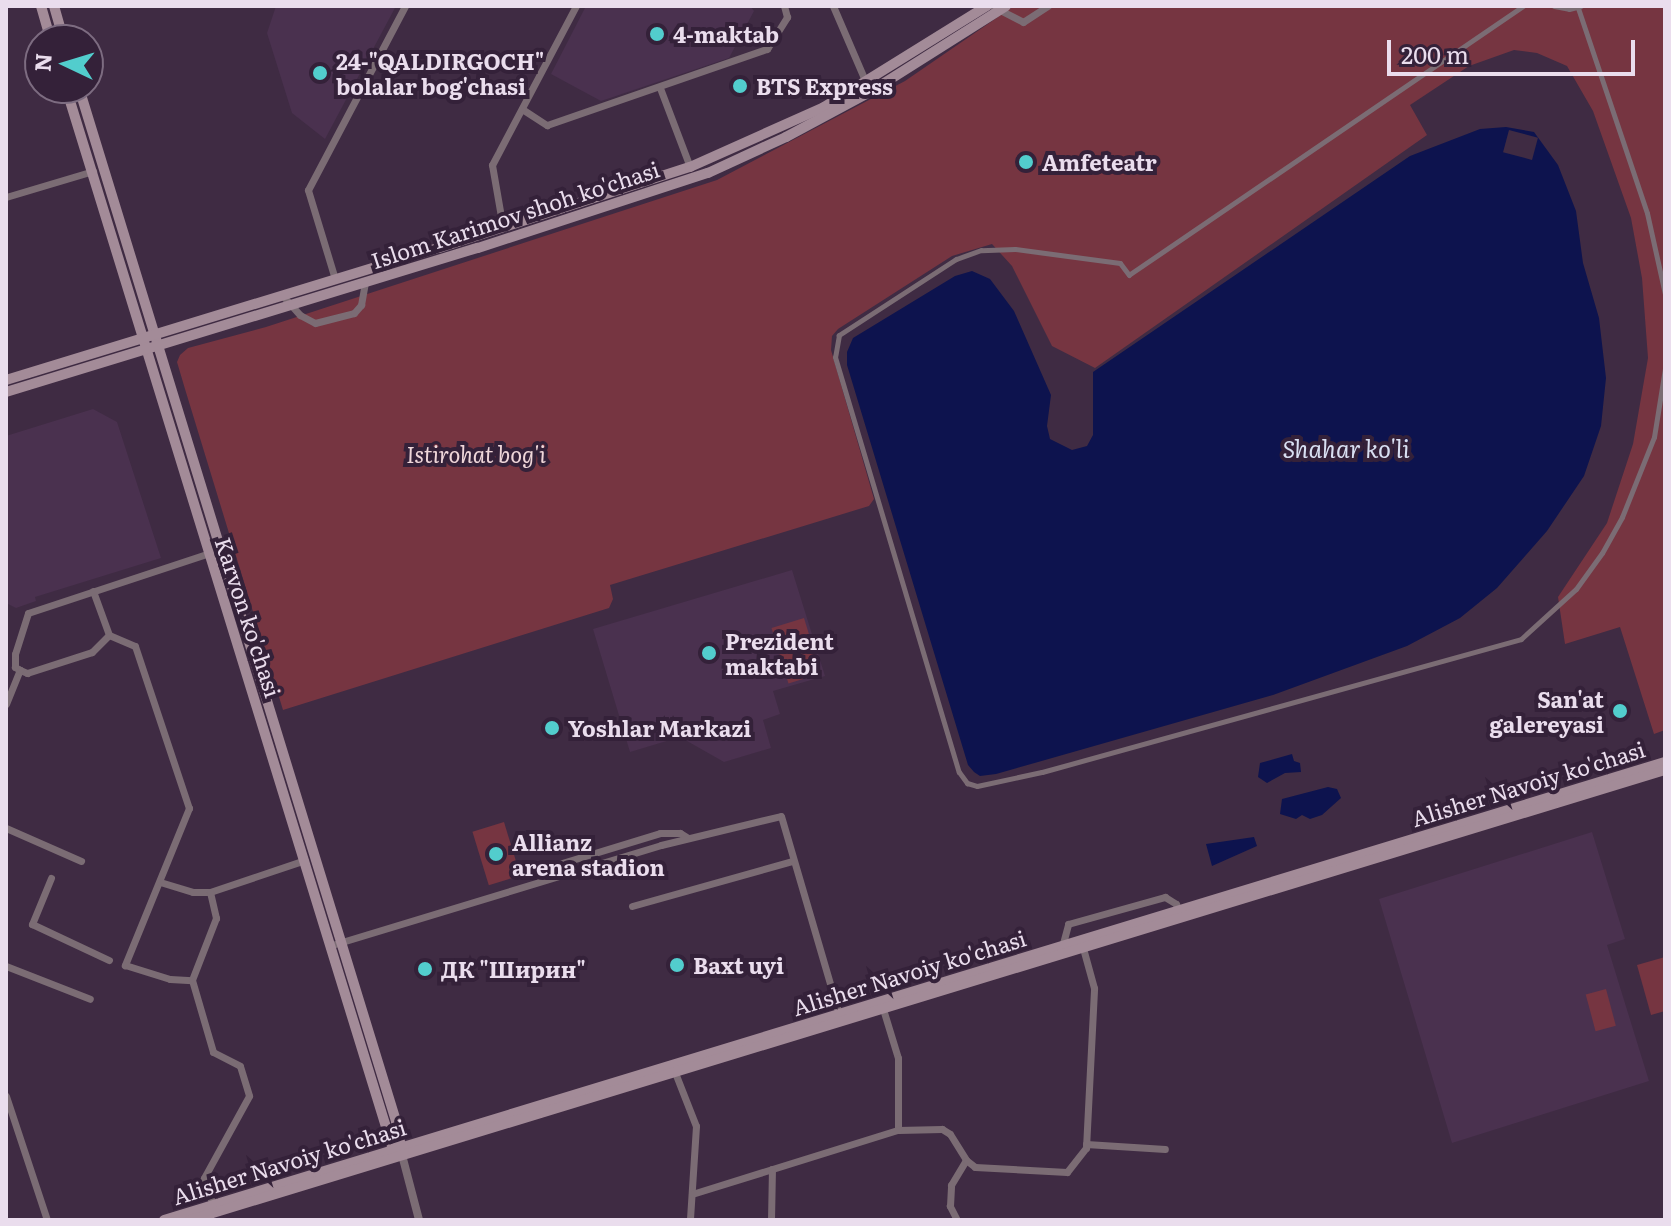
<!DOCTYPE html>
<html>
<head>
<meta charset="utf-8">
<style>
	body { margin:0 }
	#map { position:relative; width:1671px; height:1226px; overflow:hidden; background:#3f2b43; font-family:Literata,serif }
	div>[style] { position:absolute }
	.built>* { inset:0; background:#4a314f }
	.green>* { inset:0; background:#763541; transform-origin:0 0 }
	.water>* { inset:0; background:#0d134e }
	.pier>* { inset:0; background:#3f2b43; transform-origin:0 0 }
	.pedestrian>* { height:5px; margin:-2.5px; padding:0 2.5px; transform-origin:2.5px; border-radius:2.5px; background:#7b6c74 }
	.minor>* { height:7px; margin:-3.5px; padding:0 3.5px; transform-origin:3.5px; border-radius:3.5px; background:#7b6c74 }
	.tertiary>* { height:8px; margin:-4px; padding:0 4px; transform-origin:4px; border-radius:4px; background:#7b6c74 }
	.secondary>* { height:10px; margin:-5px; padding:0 5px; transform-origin:5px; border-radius:5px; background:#a38b98 }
	.dots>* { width:22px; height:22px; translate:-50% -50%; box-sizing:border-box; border:4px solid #342139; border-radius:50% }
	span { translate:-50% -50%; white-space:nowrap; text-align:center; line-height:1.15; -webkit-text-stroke:8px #342139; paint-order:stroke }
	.poi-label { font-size:22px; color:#eadded; font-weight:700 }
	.left { translate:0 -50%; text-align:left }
	.right { translate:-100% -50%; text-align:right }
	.street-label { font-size:22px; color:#eadded }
	.park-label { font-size:22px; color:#efd6d9; font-style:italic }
	.water-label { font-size:24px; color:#d8dff2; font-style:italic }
	.frame { position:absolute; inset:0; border:8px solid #eadded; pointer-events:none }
	.north { position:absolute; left:24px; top:24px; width:80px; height:80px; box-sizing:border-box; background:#342139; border:2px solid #7d6c81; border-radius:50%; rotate:274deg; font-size:22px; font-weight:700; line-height:32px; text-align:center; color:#eadded }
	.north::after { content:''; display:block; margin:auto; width:28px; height:36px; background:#52cdcd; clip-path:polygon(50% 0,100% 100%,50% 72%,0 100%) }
	.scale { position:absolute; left:1387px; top:40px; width:248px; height:36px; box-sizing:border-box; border:4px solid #eadded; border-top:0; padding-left:10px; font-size:24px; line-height:28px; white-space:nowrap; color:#eadded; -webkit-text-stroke:6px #342139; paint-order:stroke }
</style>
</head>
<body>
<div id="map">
	<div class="built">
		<div style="clip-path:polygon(276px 6px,396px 6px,325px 139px,292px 113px,267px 33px)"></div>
		<div style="clip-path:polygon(586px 6px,750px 6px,754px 11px,729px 58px,601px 101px,551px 74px)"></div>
		<div style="clip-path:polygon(93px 409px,117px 422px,161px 558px,35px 597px,36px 601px,16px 608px,6px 603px,6px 436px)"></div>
		<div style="clip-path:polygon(792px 570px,825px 676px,773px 691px,780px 714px,763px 720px,771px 748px,724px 762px,680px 737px,630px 752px,593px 629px)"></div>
		<div style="clip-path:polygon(1592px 832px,1625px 939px,1607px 945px,1649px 1081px,1452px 1143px,1379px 899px)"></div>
	</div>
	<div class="green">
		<div style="clip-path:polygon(1014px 6px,1665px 6px,1665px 730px,1654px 734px,1620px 627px,1565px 644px,1558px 597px,1607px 523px,1633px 444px,1648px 358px,1642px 278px,1631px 218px,1593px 111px,1567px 66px,1537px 53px,1514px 50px,1469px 66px,1410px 105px,1427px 135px,1095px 368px,1052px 346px,1012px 266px,992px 244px,952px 256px,838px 329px,832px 336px,831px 350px,874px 499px,869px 506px,610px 585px,613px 599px,609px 608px,283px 710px,185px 389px,177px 362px,180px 355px,188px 348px,266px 327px,717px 180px,905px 81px)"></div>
		<div style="left:804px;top:618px;width:58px;height:34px;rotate:73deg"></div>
		<div style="left:504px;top:822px;width:56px;height:33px;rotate:73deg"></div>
		<div style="clip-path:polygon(1665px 957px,1665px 1011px,1651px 1015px,1637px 965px)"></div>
		<div style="left:1606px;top:989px;width:38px;height:21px;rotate:75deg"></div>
	</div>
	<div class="water">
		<div style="clip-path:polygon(1506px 127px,1534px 132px,1558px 165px,1576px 211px,1583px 263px,1599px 318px,1606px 378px,1601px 426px,1584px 476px,1547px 531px,1497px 588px,1460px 618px,1407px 646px,1273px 695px,996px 774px,980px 776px,974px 772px,968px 765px,847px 365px,847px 352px,853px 338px,955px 276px,972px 271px,990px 279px,1014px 311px,1051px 395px,1047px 426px,1050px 439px,1072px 450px,1087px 446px,1093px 435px,1093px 372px,1410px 156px,1480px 129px)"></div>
		<div style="clip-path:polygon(1292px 754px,1294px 761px,1300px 763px,1301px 772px,1285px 773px,1267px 783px,1258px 777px,1260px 763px)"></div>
		<div style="clip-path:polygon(1328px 787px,1337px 789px,1341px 798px,1322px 815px,1310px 819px,1302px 815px,1296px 819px,1280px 814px,1282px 799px)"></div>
		<div style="clip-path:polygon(1254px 837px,1257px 846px,1212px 866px,1206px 844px)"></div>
	</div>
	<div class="pier">
		<div style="left:1509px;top:130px;width:30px;height:23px;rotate:15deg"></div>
	</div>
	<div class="pedestrian">
		<div style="left:1523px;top:6px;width:477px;rotate:145.7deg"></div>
		<div style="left:1129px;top:275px;width:15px;rotate:-127deg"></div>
		<div style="left:1120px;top:263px;width:106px;rotate:-172.4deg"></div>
		<div style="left:1015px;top:249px;width:34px;rotate:178deg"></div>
		<div style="left:981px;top:250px;width:27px;rotate:160deg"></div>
		<div style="left:956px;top:259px;width:140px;rotate:147deg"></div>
		<div style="left:839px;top:335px;width:22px;rotate:100deg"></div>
		<div style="left:835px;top:357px;width:433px;rotate:73.4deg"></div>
		<div style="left:959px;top:772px;width:14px;rotate:54deg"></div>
		<div style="left:967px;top:783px;width:10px;rotate:17deg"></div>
		<div style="left:977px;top:786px;width:66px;rotate:-12.2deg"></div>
		<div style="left:1042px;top:772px;width:497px;rotate:-15.5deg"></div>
		<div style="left:1521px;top:639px;width:74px;rotate:-42.3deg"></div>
		<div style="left:1576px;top:589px;width:44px;rotate:-54.2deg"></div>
		<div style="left:1602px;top:553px;width:41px;rotate:-60.9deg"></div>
		<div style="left:1622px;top:517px;width:86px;rotate:-68.2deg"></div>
		<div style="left:1654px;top:437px;width:70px;rotate:-80.9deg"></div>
		<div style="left:1554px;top:6px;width:15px;rotate:11deg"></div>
		<div style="left:1569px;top:9px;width:12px;rotate:-14deg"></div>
		<div style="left:1578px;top:8px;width:216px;rotate:71.4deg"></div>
		<div style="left:1647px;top:213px;width:83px;rotate:77.5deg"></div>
		<div style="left:1665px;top:294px;width:30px;rotate:90deg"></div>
	</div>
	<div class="minor">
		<div style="left:833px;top:6px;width:94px;rotate:66.7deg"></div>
		<div style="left:992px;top:6px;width:35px;rotate:27deg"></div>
		<div style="left:1023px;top:22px;width:30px;rotate:-33deg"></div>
		<div style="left:660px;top:88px;width:85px;rotate:69.2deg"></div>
		<div style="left:522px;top:109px;width:30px;rotate:33deg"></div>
		<div style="left:547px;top:125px;width:233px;rotate:-19.1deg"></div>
		<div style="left:767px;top:49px;width:38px;rotate:-58deg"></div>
		<div style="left:787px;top:17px;width:11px;rotate:-105deg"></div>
		<div style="left:6px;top:197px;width:91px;rotate:-16.6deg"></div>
		<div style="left:503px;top:228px;width:64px;rotate:-99.9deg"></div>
		<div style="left:492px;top:165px;width:180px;rotate:-62.2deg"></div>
		<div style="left:335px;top:279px;width:93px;rotate:-106.9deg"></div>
		<div style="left:308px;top:190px;width:208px;rotate:-62.2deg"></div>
		<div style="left:282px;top:295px;width:27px;rotate:48deg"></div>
		<div style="left:300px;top:315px;width:17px;rotate:28deg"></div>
		<div style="left:315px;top:323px;width:40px;rotate:-14.4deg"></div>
		<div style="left:354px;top:313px;width:11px;rotate:-49deg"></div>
		<div style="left:361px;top:305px;width:23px;rotate:-80deg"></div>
		<div style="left:93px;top:591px;width:47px;rotate:70deg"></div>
		<div style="left:109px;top:635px;width:28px;rotate:23deg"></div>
		<div style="left:135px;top:646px;width:171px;rotate:71.6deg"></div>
		<div style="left:189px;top:808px;width:170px;rotate:112.2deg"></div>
		<div style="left:125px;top:965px;width:47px;rotate:17.3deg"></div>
		<div style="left:170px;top:979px;width:22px;rotate:3deg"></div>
		<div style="left:20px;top:670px;width:8px;rotate:23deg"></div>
		<div style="left:27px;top:673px;width:68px;rotate:-17.9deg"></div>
		<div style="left:92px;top:652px;width:24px;rotate:-45deg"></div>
		<div style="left:6px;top:704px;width:37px;rotate:-68deg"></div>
		<div style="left:20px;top:670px;width:6px;rotate:-149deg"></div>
		<div style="left:15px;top:667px;width:13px;rotate:-90deg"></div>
		<div style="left:15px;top:654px;width:43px;rotate:-72.4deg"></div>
		<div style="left:28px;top:613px;width:200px;rotate:-18.3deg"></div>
		<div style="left:6px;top:828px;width:82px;rotate:23.7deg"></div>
		<div style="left:526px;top:874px;width:140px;rotate:-17deg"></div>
		<div style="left:660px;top:833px;width:20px"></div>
		<div style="left:680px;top:833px;width:9px;rotate:32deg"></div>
		<div style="left:51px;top:878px;width:50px;rotate:112.4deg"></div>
		<div style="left:32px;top:924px;width:85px;rotate:25.1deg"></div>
		<div style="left:160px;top:882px;width:34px;rotate:17deg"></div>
		<div style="left:193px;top:892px;width:17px"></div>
		<div style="left:210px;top:892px;width:100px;rotate:-18.6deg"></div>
		<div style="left:210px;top:892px;width:27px;rotate:77deg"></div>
		<div style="left:216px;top:918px;width:66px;rotate:111.2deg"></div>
		<div style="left:192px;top:980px;width:75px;rotate:73.7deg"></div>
		<div style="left:213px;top:1052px;width:30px;rotate:27deg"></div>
		<div style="left:240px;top:1066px;width:31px;rotate:73deg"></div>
		<div style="left:249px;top:1096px;width:94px;rotate:118.8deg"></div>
		<div style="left:204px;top:1178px;width:28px;rotate:72deg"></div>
		<div style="left:632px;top:906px;width:166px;rotate:-15.7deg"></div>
		<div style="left:332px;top:945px;width:344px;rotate:-16.9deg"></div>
		<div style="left:661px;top:845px;width:123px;rotate:-13.6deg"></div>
		<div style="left:781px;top:816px;width:210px;rotate:73.7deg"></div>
		<div style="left:1062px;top:947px;width:24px;rotate:-75deg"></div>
		<div style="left:1068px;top:924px;width:101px;rotate:-15.6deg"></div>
		<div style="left:1165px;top:897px;width:13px;rotate:32deg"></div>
		<div style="left:1176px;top:904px;width:8px;rotate:67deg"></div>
		<div style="left:6px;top:966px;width:90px;rotate:21.4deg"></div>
		<div style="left:883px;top:1009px;width:51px;rotate:73deg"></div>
		<div style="left:898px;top:1058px;width:72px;rotate:90deg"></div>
		<div style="left:898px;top:1130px;width:44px;rotate:-1.3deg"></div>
		<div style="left:942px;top:1129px;width:9px;rotate:32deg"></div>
		<div style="left:950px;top:1134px;width:31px;rotate:58deg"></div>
		<div style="left:674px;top:1070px;width:60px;rotate:68.6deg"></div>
		<div style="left:696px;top:1126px;width:94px;rotate:93.7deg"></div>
		<div style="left:6px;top:1096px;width:131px;rotate:71.7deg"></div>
		<div style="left:1086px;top:1144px;width:79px;rotate:3.6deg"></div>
		<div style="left:692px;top:1194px;width:216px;rotate:-17.3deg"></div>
		<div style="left:771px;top:1220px;width:51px;rotate:-88.9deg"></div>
		<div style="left:957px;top:1220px;width:16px;rotate:-117deg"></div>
		<div style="left:950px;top:1206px;width:21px;rotate:-87deg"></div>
		<div style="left:951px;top:1185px;width:29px;rotate:-59deg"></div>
		<div style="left:966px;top:1160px;width:11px;rotate:38deg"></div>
		<div style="left:975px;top:1167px;width:92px;rotate:3.1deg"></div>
		<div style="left:1067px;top:1172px;width:31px;rotate:-52deg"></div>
		<div style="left:1086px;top:1148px;width:160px;rotate:-87.1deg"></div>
		<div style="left:1094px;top:988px;width:41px;rotate:-105.4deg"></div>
	</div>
	<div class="tertiary">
		<div style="left:402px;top:1155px;width:67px;rotate:75.3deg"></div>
	</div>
	<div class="secondary">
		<div style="left:41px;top:6px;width:35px;rotate:74deg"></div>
		<div style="left:54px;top:6px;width:35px;rotate:74deg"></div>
		<div style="left:66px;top:88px;width:1114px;rotate:72.88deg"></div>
		<div style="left:79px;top:88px;width:1081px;rotate:72.94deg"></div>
		<div style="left:396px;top:1121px;width:33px;rotate:79deg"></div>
		<div style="left:6px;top:380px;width:453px;rotate:-17deg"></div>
		<div style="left:439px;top:248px;width:264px;rotate:-17.9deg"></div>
		<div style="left:690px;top:167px;width:147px;rotate:-24.1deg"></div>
		<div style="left:824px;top:107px;width:192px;rotate:-31.8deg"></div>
		<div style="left:6px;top:392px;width:493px;rotate:-17deg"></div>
		<div style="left:478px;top:248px;width:242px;rotate:-18.1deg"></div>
		<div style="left:708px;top:173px;width:86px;rotate:-24.8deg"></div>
		<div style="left:786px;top:137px;width:95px;rotate:-28.2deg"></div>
		<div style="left:870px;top:92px;width:161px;rotate:-32.3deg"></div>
		<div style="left:164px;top:1220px;width:1569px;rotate:-16.97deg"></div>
		<div style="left:190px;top:1220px;width:1542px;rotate:-16.97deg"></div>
	</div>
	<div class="dots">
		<div style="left:657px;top:34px;background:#52cdcd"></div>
		<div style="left:320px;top:73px;background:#52cdcd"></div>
		<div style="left:740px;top:86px;background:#52cdcd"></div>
		<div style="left:1026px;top:162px;background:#52cdcd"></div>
		<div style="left:709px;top:653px;background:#52cdcd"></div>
		<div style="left:1620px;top:711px;background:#52cdcd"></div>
		<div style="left:552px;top:728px;background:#52cdcd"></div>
		<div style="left:496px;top:854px;background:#52cdcd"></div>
		<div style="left:677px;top:965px;background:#52cdcd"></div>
		<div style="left:425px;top:969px;background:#52cdcd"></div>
	</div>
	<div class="poi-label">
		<span class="left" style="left:673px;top:34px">4-maktab</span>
		<span class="left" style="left:336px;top:73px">24-"QALDIRGOCH"<br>bolalar bog'chasi</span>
		<span class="left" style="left:756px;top:86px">BTS Express</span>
		<span class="left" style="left:1042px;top:162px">Amfeteatr</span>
		<span class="left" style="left:725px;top:653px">Prezident<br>maktabi</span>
		<span class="right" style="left:1604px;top:711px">San'at<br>galereyasi</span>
		<span class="left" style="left:568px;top:728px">Yoshlar Markazi</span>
		<span class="left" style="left:512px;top:854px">Allianz<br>arena stadion</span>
		<span class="left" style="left:693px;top:965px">Baxt uyi</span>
		<span class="left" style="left:441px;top:969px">ДК "Ширин"</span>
	</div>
	<div class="street-label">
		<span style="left:515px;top:214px;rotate:-18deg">Islom Karimov shoh ko'chasi</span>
		<span style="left:249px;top:617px;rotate:72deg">Karvon ko'chasi</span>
		<span style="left:1528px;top:783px;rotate:-17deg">Alisher Navoiy ko'chasi</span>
		<span style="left:909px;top:972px;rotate:-17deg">Alisher Navoiy ko'chasi</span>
		<span style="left:289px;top:1161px;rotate:-17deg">Alisher Navoiy ko'chasi</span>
	</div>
	<div class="park-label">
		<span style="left:476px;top:454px">Istirohat bog'i</span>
	</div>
	<div class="water-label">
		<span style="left:1346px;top:448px">Shahar ko'li</span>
	</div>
	<div class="frame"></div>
	<div class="north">N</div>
	<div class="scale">200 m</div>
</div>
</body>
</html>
